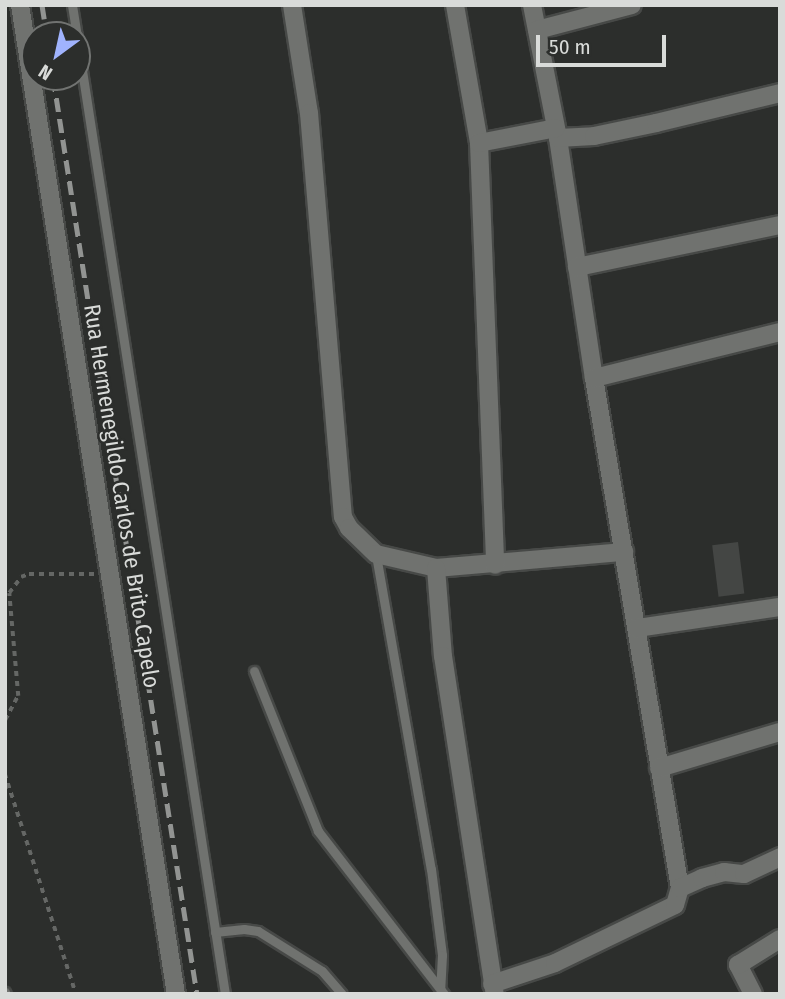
<!DOCTYPE html>
<html>
<head>
<meta charset="utf-8">
<style>
	body { margin:0 }
	#map { position:relative; width:785px; height:999px; overflow:hidden; background:#2c2e2c; font-family:"Fira Sans Condensed",sans-serif }
	div>[style] { position:absolute }
	.building>* { inset:0; background:#444644; transform-origin:0 0 }
	.path>* { height:3.5px; margin-top:-1.75px; transform-origin:0; background:repeating-linear-gradient(90deg,#656765 0 5px,transparent 0 10px) }
	.roads { filter:drop-shadow(2px 0 #474947) drop-shadow(-2px 0 #474947) drop-shadow(0 2px #474947) drop-shadow(0 -2px #474947) }
	.lane>* { height:9px; margin:-4.5px; padding:0 4.5px; transform-origin:4.5px; border-radius:4.5px; background:#70726f }
	.street>* { height:18px; margin:-9px; padding:0 9px; transform-origin:9px; border-radius:9px; background:#70726f }
	.rail>* { height:5px; margin-top:-2.5px; transform-origin:0; background:repeating-linear-gradient(90deg,#929492 0 14px,transparent 0 21px) }
	span { translate:-50% -50%; white-space:nowrap; text-align:center; line-height:1.15; -webkit-text-stroke:5px #2c2e2c; paint-order:stroke }
	.street-label { font-size:23px; color:#d9dbd9 }
	.frame { position:absolute; inset:0; border:7px solid #d9dbd9; pointer-events:none }
	.north { position:absolute; left:21px; top:21px; width:70px; height:70px; box-sizing:border-box; background:#2c2e2c; border:2px solid #717371; border-radius:50%; rotate:213deg; font-size:19px; font-weight:700; line-height:28px; text-align:center; color:#d9dbd9 }
	.north::after { content:''; display:block; margin:auto; width:24px; height:32px; background:#a0b3fd; clip-path:polygon(50% 0,100% 100%,50% 72%,0 100%) }
	.scale { position:absolute; left:536px; top:35px; width:130px; height:32px; box-sizing:border-box; border:4px solid #d9dbd9; border-top:0; padding-left:9px; font-size:21px; line-height:24px; white-space:nowrap; color:#d9dbd9; -webkit-text-stroke:5px #2c2e2c; paint-order:stroke }
</style>
</head>
<body>
<div id="map">
	<div class="building">
		<div style="left:738px;top:542px;width:52px;height:26px;rotate:83deg"></div>
	</div>
	<div class="path">
		<div style="left:5px;top:720px;width:27px;rotate:-62deg"></div>
		<div style="left:18px;top:696px;width:103px;rotate:-95deg"></div>
		<div style="left:9px;top:593px;width:20px;rotate:-53deg"></div>
		<div style="left:21px;top:577px;width:9px;rotate:-21deg"></div>
		<div style="left:29px;top:574px;width:65px"></div>
		<div style="left:5px;top:774px;width:231px;rotate:72.1deg"></div>
	</div>
	<div class="roads">
		<div class="lane">
			<div style="left:72px;top:5px;width:30px;rotate:81deg"></div>
			<div style="left:77px;top:38px;width:967px;rotate:81.2deg"></div>
			<div style="left:376px;top:555px;width:319px;rotate:80.1deg"></div>
			<div style="left:431px;top:869px;width:87px;rotate:82.7deg"></div>
			<div style="left:442px;top:955px;width:33px;rotate:93deg"></div>
			<div style="left:254px;top:671px;width:172px;rotate:68.2deg"></div>
			<div style="left:318px;top:831px;width:206px;rotate:52.3deg"></div>
			<div style="left:215px;top:932px;width:29px;rotate:-6deg"></div>
			<div style="left:244px;top:929px;width:14px;rotate:8deg"></div>
			<div style="left:258px;top:931px;width:75px;rotate:32deg"></div>
			<div style="left:322px;top:971px;width:30px;rotate:49deg"></div>
			<div style="left:5px;top:992px;width:2px;rotate:63deg"></div>
		</div>
		<div class="street">
			<div style="left:20px;top:5px;width:1001px;rotate:81.04deg"></div>
			<div style="left:292px;top:5px;width:109px;rotate:81.1deg"></div>
			<div style="left:309px;top:113px;width:405px;rotate:85.2deg"></div>
			<div style="left:343px;top:517px;width:13px;rotate:61deg"></div>
			<div style="left:349px;top:528px;width:37px;rotate:44deg"></div>
			<div style="left:376px;top:554px;width:62px;rotate:13.1deg"></div>
			<div style="left:436px;top:568px;width:189px;rotate:-4.9deg"></div>
			<div style="left:455px;top:5px;width:140px;rotate:80.1deg"></div>
			<div style="left:479px;top:143px;width:422px;rotate:87.8deg"></div>
			<div style="left:532px;top:5px;width:136px;rotate:78.9deg"></div>
			<div style="left:558px;top:138px;width:243px;rotate:81.5deg"></div>
			<div style="left:594px;top:378px;width:517px;rotate:80.43deg"></div>
			<div style="left:537px;top:30px;width:98px;rotate:-14.7deg"></div>
			<div style="left:558px;top:138px;width:36px;rotate:-3deg"></div>
			<div style="left:594px;top:136px;width:63px;rotate:-11.8deg"></div>
			<div style="left:656px;top:123px;width:128px;rotate:-13.6deg"></div>
			<div style="left:479px;top:143px;width:78px;rotate:-11deg"></div>
			<div style="left:577px;top:267px;width:207px;rotate:-11.7deg"></div>
			<div style="left:594px;top:378px;width:192px;rotate:-13.9deg"></div>
			<div style="left:436px;top:568px;width:88px;rotate:85.5deg"></div>
			<div style="left:443px;top:656px;width:342px;rotate:81.3deg"></div>
			<div style="left:637px;top:628px;width:145px;rotate:-8.4deg"></div>
			<div style="left:659px;top:768px;width:126px;rotate:-16.6deg"></div>
			<div style="left:492px;top:984px;width:66px;rotate:-18.4deg"></div>
			<div style="left:555px;top:963px;width:133px;rotate:-25.8deg"></div>
			<div style="left:675px;top:905px;width:18px;rotate:-74deg"></div>
			<div style="left:680px;top:888px;width:24px;rotate:-24deg"></div>
			<div style="left:702px;top:878px;width:23px;rotate:-15deg"></div>
			<div style="left:724px;top:872px;width:20px;rotate:6deg"></div>
			<div style="left:744px;top:874px;width:40px;rotate:-25deg"></div>
			<div style="left:753px;top:994px;width:33px;rotate:-117deg"></div>
			<div style="left:738px;top:965px;width:49px;rotate:-31.8deg"></div>
		</div>
	</div>
	<div class="rail">
		<div style="left:42px;top:5px;width:30px;rotate:81deg"></div>
		<div style="left:53px;top:77px;width:928px;rotate:81.08deg"></div>
	</div>
	<div class="street-label">
		<span style="left:122px;top:496px;rotate:81deg">Rua Hermenegildo Carlos de Brito Capelo</span>
	</div>
	<div class="frame"></div>
	<div class="north">N</div>
	<div class="scale">50 m</div>
</div>
</body>
</html>
